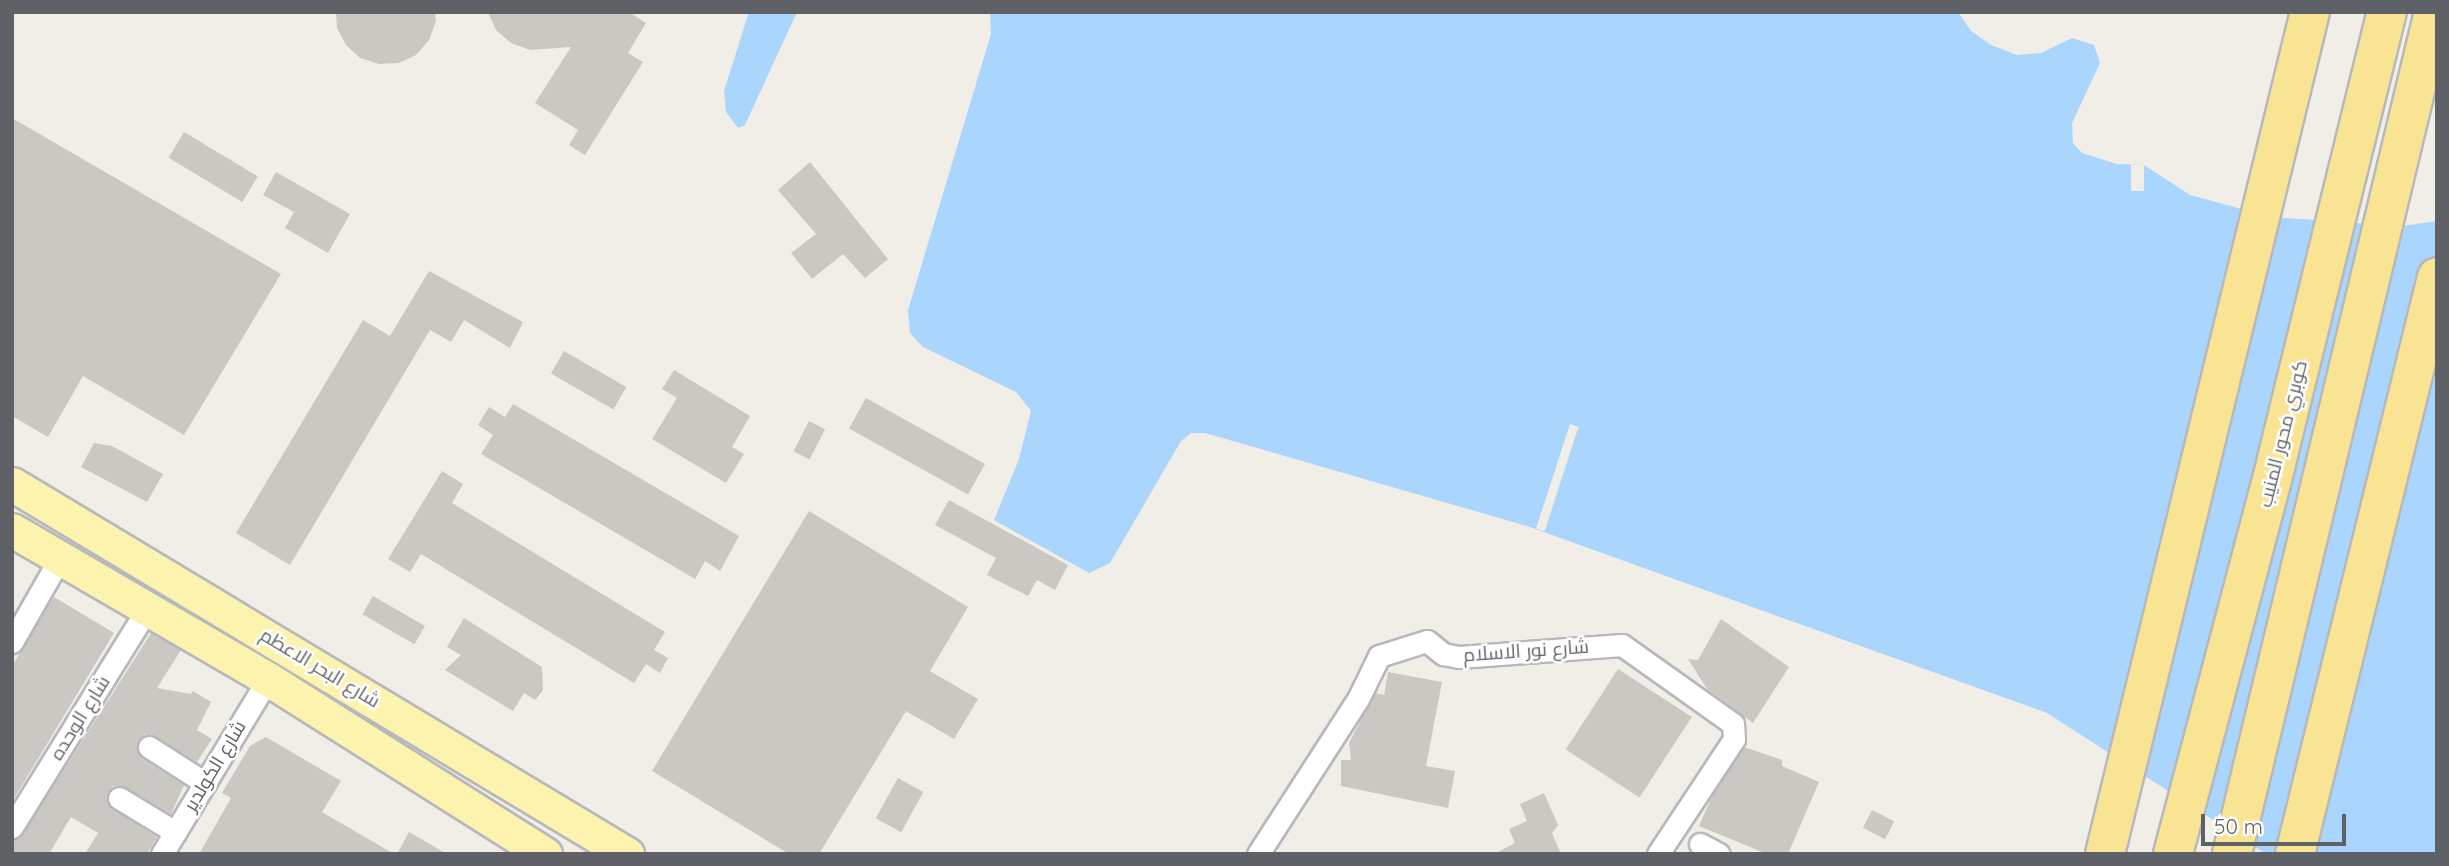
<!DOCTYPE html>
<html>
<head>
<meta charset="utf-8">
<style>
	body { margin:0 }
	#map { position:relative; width:2449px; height:866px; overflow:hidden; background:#f0eee6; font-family:Quicksand,Cairo,sans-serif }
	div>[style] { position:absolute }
	.water>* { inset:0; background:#aad5fc }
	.pier>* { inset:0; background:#f0eee6; transform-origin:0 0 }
	.building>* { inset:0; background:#cbc8c4; transform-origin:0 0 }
	.roads { filter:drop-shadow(2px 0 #b7b8bc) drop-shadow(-2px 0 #b7b8bc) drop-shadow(0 2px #b7b8bc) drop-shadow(0 -2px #b7b8bc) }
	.street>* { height:21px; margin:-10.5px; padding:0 10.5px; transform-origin:10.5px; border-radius:10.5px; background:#fff }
	.primary>* { height:33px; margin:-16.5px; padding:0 16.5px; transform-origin:16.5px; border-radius:16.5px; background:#fcf3af }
	.highway>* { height:38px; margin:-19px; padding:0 19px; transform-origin:19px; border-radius:19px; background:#f9e494 }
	span { translate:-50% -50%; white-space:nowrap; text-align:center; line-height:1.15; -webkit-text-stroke:5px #fff; paint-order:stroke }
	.street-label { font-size:19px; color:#5e6166 }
	.frame { position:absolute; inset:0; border:14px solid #5e6166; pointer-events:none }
	.scale { position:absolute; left:2201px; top:814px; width:145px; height:32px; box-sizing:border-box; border:4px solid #5e6166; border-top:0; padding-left:9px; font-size:21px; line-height:24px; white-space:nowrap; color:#5e6166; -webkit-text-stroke:5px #fff; paint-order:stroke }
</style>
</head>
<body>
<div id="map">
	<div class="water">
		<div style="clip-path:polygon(749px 12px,797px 12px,745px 125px,738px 128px,726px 112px,724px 91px)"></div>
		<div style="clip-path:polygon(990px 12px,1958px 12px,1971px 31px,1991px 45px,2017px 55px,2041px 53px,2072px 38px,2094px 45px,2100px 63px,2072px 123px,2073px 143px,2082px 153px,2117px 164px,2144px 165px,2190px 195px,2271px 217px,2402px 226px,2437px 221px,2437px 854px,2266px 854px,2047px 713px,1527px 526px,1205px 433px,1191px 433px,1181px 441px,1110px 563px,1089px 573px,994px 520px,1019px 459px,1031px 411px,1016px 392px,923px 347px,910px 333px,908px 310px,991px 34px)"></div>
	</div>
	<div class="pier">
		<div style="left:2131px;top:165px;width:13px;height:26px"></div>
		<div style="left:1570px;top:424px;width:9px;height:110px;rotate:18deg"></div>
	</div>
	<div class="building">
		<div style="clip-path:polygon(336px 12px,435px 12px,436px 21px,429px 40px,416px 55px,399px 63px,379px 64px,360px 58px,346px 45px,337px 28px)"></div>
		<div style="clip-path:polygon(488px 12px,629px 12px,646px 23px,628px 53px,643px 62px,585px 155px,569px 145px,578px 130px,535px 103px,571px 47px,530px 50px,511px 43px,496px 30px)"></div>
		<div style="clip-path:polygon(12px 118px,281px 274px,184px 435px,83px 376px,48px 437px,12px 416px)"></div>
		<div style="left:184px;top:132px;width:86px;height:30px;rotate:31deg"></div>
		<div style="clip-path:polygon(810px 162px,888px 259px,865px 278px,843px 254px,812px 279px,791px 253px,816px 234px,778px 190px)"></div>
		<div style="clip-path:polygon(276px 172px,350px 214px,328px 253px,285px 228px,294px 212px,263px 195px)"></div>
		<div style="clip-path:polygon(429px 271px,523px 322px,510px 348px,464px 320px,451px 342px,430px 330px,290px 565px,236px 533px,363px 320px,390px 336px)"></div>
		<div style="left:564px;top:351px;width:72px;height:26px;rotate:30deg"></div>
		<div style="clip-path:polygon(674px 370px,750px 416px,732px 447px,744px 454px,726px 483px,652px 439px,677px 398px,662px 389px)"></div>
		<div style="left:866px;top:398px;width:136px;height:35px;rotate:29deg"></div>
		<div style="clip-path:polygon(513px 404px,739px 536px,720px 571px,705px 561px,695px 579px,481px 454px,493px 435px,478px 425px,489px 407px,505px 417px)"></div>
		<div style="left:809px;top:421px;width:18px;height:34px;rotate:27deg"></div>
		<div style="clip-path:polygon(94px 443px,112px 446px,163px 474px,147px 502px,81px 467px)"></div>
		<div style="clip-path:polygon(442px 471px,463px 484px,452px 503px,665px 632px,654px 650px,668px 658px,660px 673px,646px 664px,634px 683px,421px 554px,410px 572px,388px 559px)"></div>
		<div style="clip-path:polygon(949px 500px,1068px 565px,1055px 590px,1037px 580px,1028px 596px,987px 575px,996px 558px,935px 525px)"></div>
		<div style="clip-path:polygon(809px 511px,968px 607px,930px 671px,978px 699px,954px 739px,906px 711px,819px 854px,789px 854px,652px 771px)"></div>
		<div style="left:373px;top:596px;width:60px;height:21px;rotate:30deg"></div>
		<div style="clip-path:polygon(54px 597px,114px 633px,12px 802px,12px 666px)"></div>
		<div style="clip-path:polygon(464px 618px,542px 667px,543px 690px,535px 700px,524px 693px,513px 711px,445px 670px,461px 655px,447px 647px)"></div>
		<div style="clip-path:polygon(1721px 619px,1789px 667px,1753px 723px,1707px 689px,1688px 659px,1698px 660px)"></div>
		<div style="clip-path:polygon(151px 633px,181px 650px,157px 688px,191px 694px,193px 691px,211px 702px,197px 730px,212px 739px,197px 762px,155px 736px,144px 735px,138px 741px,141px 758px,184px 785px,171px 814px,125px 787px,113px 786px,108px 792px,112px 809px,157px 837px,147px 854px,85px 854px,98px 833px,71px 817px,49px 854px,12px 854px,12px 840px,23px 834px)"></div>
		<div style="left:1618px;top:669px;width:88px;height:96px;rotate:33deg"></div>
		<div style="clip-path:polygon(1388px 672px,1442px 682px,1426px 766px,1455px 771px,1448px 808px,1341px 786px,1341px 760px,1351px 760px,1349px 743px,1375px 693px,1384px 695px)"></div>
		<div style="clip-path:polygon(266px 737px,341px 781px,322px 812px,394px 854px,199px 854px,231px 798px,222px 793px,250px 746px)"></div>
		<div style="clip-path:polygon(1744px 747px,1782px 760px,1782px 766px,1819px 782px,1788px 854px,1767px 854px,1699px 826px,1713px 794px)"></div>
		<div style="left:898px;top:778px;width:29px;height:46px;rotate:29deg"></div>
		<div style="clip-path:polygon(1544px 793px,1558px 825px,1552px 833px,1561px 854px,1494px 854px,1515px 843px,1509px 829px,1527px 821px,1520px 804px)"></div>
		<div style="left:1872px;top:810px;width:25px;height:20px;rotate:27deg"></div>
		<div style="clip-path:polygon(409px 832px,447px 854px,397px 854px)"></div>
	</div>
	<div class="roads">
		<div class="street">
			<div style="left:12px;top:642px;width:97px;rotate:-60.3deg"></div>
			<div style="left:149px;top:747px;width:67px;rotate:32.7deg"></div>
			<div style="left:119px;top:798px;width:66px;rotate:31.3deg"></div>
			<div style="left:12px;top:827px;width:256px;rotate:-58.2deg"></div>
			<div style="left:1700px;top:844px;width:21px;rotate:28deg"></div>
			<div style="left:162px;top:854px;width:205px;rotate:-58.8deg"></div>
			<div style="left:1258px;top:854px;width:184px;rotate:-57.2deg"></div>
			<div style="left:1358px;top:699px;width:48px;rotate:-64deg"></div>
			<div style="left:1379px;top:656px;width:50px;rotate:-17.4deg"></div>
			<div style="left:1427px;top:641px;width:21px;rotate:39deg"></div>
			<div style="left:1443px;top:654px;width:16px;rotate:11deg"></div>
			<div style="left:1459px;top:657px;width:163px;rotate:-4.2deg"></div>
			<div style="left:1622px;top:645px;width:136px;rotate:35.4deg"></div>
			<div style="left:1733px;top:724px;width:15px;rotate:86deg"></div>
			<div style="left:1734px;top:739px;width:138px;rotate:123.5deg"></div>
		</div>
		<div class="primary">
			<div style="left:12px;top:484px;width:718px;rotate:31.03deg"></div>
			<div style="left:12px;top:530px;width:296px;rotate:30.2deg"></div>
			<div style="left:268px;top:679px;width:328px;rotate:32.3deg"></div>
		</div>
		<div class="highway">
			<div style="left:2105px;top:854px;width:867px;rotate:-76.32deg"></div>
			<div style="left:2173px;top:854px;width:404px;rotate:-75.2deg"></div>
			<div style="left:2276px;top:463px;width:464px;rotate:-76.2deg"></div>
			<div style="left:2232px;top:854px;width:866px;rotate:-76.51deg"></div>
			<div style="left:2295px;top:854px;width:594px;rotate:-76.17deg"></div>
		</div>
	</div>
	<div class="street-label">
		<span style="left:2283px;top:434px;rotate:-76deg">كوبري محور المنيب</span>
		<span style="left:1526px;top:651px;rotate:-4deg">شارع نور الاسلام</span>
		<span style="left:320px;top:668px;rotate:31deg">شارع البحر الاعظم</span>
		<span style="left:80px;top:718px;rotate:-58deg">شارع الوحده</span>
		<span style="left:215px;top:766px;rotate:-59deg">شارع الكولدير</span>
	</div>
	<div class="frame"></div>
	<div class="scale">50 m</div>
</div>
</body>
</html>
